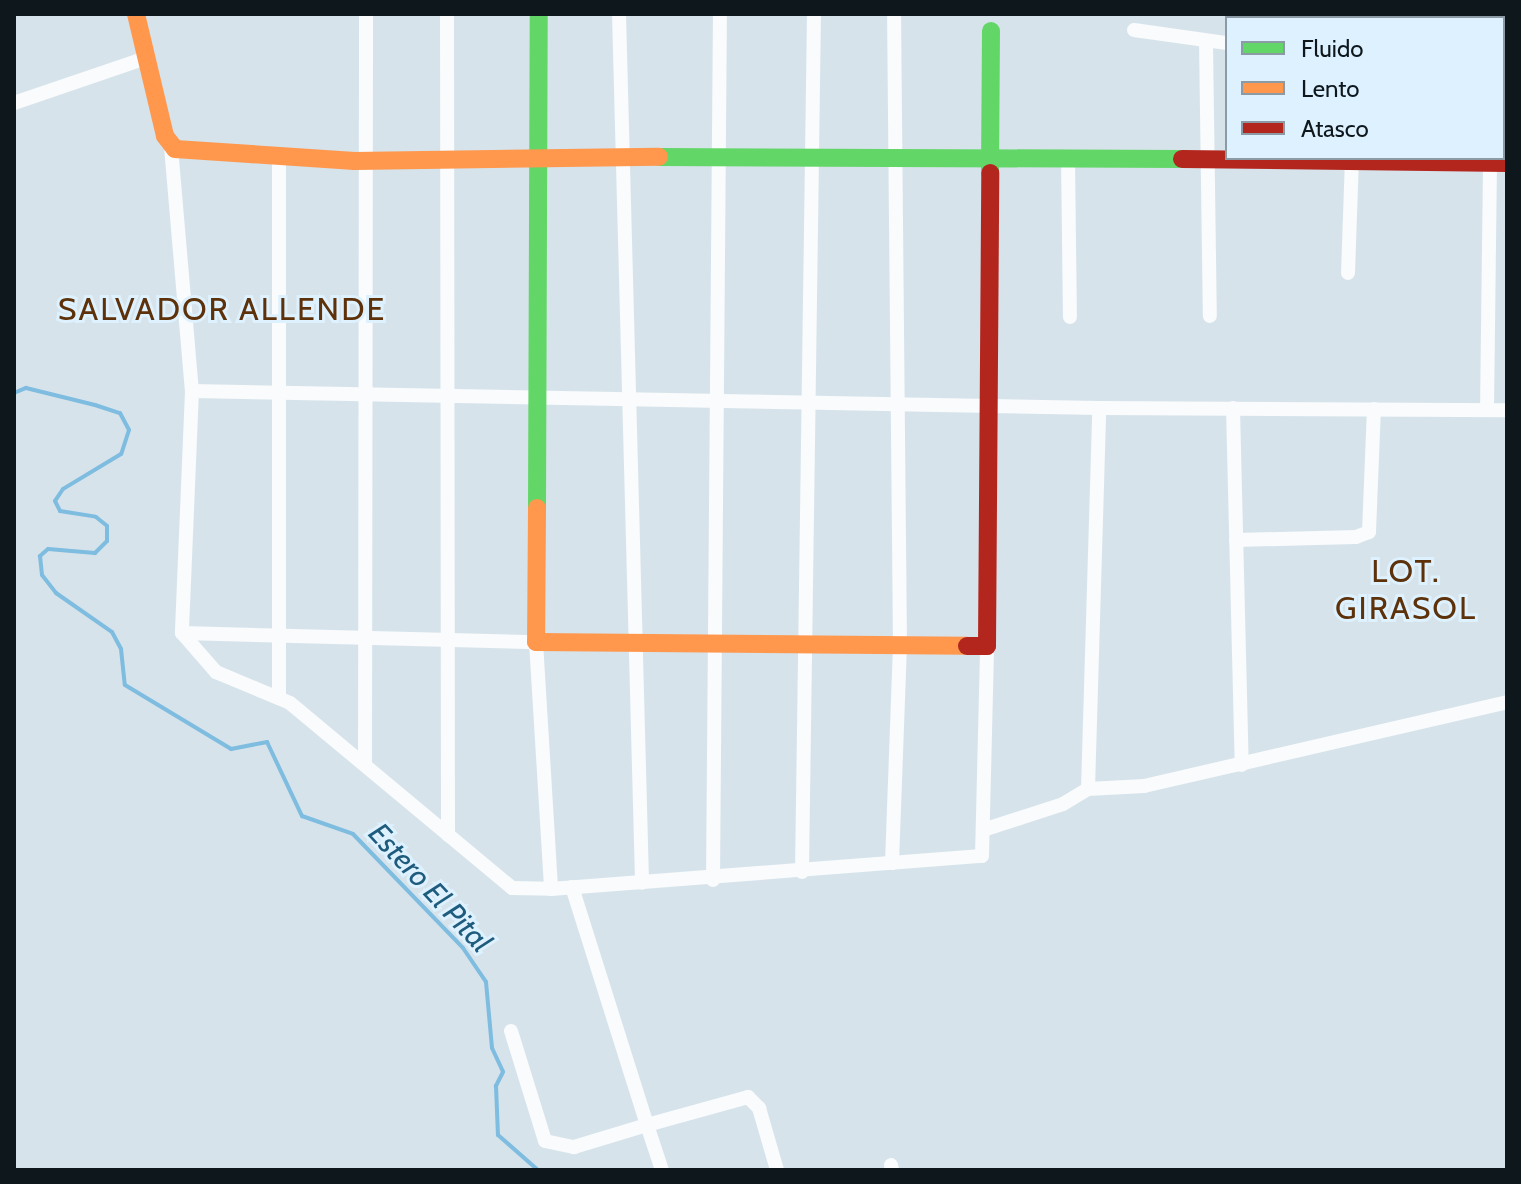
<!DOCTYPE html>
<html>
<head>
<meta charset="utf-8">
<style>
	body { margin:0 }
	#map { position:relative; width:1521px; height:1184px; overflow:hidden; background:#d6e3eb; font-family:Cabin,sans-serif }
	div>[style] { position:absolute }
	.stream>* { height:4px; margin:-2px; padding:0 2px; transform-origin:2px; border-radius:2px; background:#7ebce0 }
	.street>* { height:14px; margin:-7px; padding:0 7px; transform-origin:7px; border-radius:7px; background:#f9fbfc }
	.fast>* { height:18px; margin:-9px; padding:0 9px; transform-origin:9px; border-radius:9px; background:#63d668 }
	.slow>* { height:18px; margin:-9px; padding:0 9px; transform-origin:9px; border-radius:9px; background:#ff974d }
	.jam>* { height:18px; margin:-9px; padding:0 9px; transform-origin:9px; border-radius:9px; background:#b3261e }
	span { translate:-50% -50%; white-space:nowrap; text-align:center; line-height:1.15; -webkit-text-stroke:6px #def1fe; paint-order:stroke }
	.water-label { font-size:30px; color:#1e5b7d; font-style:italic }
	.quarter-label { font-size:32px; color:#5d310a; letter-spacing:2px }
	.frame { position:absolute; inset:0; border:16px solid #0e171c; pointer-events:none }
	.legend { position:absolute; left:1225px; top:16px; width:280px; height:144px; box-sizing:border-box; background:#def1fe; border:2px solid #8b9aa4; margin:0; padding:10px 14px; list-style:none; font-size:24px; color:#0e171c }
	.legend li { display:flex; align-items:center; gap:16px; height:40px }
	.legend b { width:40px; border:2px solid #8b9aa4 }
</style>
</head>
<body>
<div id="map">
	<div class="stream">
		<div style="left:14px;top:393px;width:13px;rotate:-23deg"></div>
		<div style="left:26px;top:388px;width:71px;rotate:13.8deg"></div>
		<div style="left:95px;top:405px;width:26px;rotate:18deg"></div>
		<div style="left:120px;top:413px;width:19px;rotate:62deg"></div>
		<div style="left:129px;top:430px;width:25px;rotate:108deg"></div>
		<div style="left:121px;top:454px;width:68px;rotate:148.9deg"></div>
		<div style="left:63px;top:489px;width:14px;rotate:124deg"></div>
		<div style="left:55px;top:501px;width:11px;rotate:63deg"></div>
		<div style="left:60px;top:511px;width:36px;rotate:9deg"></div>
		<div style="left:96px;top:517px;width:14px;rotate:39deg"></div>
		<div style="left:107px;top:526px;width:15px;rotate:90deg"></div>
		<div style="left:107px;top:541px;width:17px;rotate:135deg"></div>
		<div style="left:95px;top:553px;width:47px;rotate:-175.1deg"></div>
		<div style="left:48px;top:549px;width:11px;rotate:139deg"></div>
		<div style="left:40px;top:556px;width:19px;rotate:84deg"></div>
		<div style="left:42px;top:575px;width:23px;rotate:52deg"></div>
		<div style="left:56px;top:593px;width:68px;rotate:34.9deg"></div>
		<div style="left:112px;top:632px;width:19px;rotate:62deg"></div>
		<div style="left:121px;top:649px;width:36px;rotate:84deg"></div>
		<div style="left:125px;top:685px;width:124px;rotate:31.1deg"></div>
		<div style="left:231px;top:749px;width:37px;rotate:-11deg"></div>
		<div style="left:267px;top:742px;width:82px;rotate:64.7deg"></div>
		<div style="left:302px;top:816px;width:54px;rotate:19.4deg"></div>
		<div style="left:353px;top:834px;width:158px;rotate:46deg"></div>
		<div style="left:463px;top:948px;width:41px;rotate:55.9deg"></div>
		<div style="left:486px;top:982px;width:66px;rotate:84.8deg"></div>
		<div style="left:492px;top:1048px;width:26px;rotate:65deg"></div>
		<div style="left:503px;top:1072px;width:16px;rotate:117deg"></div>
		<div style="left:496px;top:1086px;width:49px;rotate:87.7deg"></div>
		<div style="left:498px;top:1135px;width:53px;rotate:41.2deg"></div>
	</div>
	<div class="street">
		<div style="left:447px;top:14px;width:821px;rotate:89.93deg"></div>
		<div style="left:619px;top:14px;width:869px;rotate:88.48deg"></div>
		<div style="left:1134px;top:30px;width:94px;rotate:8deg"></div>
		<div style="left:1206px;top:41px;width:275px;rotate:89.2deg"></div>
		<div style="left:1503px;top:60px;width:5px;rotate:-37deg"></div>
		<div style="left:14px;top:103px;width:139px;rotate:-18.8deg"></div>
		<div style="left:171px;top:147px;width:245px;rotate:85.1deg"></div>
		<div style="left:192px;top:391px;width:242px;rotate:92.4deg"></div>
		<div style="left:182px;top:633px;width:52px;rotate:48.9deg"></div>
		<div style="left:216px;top:672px;width:80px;rotate:22.7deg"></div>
		<div style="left:290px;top:703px;width:289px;rotate:39.8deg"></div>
		<div style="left:512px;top:888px;width:39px;rotate:1deg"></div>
		<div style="left:1068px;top:158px;width:159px;rotate:89.3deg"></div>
		<div style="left:1348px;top:273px;width:112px;rotate:-88deg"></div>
		<div style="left:192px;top:391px;width:907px;rotate:1.07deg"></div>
		<div style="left:1233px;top:408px;width:357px;rotate:88.6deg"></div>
		<div style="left:1487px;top:410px;width:247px;rotate:-89.3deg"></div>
		<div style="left:1236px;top:540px;width:120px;rotate:-1.4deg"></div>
		<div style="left:1356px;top:537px;width:14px;rotate:-21deg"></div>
		<div style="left:1369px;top:532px;width:123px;rotate:-87.7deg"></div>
		<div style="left:182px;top:633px;width:354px;rotate:1.5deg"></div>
		<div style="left:536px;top:642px;width:247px;rotate:86.5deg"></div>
		<div style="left:551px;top:889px;width:432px;rotate:-4.4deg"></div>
		<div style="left:982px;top:856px;width:210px;rotate:-88.6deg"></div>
		<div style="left:279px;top:698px;width:542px;rotate:-90deg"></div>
		<div style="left:365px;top:765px;width:751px;rotate:-89.92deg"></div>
		<div style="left:1088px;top:789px;width:381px;rotate:-88.3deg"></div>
		<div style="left:1099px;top:408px;width:408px;rotate:0.3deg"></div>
		<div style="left:983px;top:830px;width:84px;rotate:-18deg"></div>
		<div style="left:1063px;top:804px;width:29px;rotate:-31deg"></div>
		<div style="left:1088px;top:789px;width:56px;rotate:-3.1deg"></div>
		<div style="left:1144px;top:786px;width:373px;rotate:-13deg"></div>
		<div style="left:892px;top:863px;width:217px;rotate:-87.9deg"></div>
		<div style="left:900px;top:646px;width:632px;rotate:-90.54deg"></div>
		<div style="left:802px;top:872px;width:858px;rotate:-89.2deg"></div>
		<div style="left:713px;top:880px;width:866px;rotate:-89.54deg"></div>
		<div style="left:572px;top:887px;width:250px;rotate:72.5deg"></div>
		<div style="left:647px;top:1125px;width:105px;rotate:-15.5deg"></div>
		<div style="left:748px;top:1097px;width:16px;rotate:45deg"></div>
		<div style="left:759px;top:1108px;width:65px;rotate:73.8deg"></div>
		<div style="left:511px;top:1031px;width:115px;rotate:72.8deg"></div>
		<div style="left:545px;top:1141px;width:30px;rotate:12deg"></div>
		<div style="left:574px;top:1147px;width:76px;rotate:-16.8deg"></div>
		<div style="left:647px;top:1125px;width:47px;rotate:71.6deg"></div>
		<div style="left:891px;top:1165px;width:5px;rotate:79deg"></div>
	</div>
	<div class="fast">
		<div style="left:659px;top:157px;width:523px;rotate:0.22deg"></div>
		<div style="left:990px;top:173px;width:142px;rotate:-89.6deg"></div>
		<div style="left:537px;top:508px;width:494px;rotate:-89.8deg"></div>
	</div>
	<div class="slow">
		<div style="left:136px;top:14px;width:125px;rotate:76.6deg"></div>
		<div style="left:165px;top:136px;width:16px;rotate:52deg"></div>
		<div style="left:175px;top:149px;width:180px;rotate:3.8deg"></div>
		<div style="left:355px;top:161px;width:304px;rotate:-0.8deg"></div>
		<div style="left:537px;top:508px;width:134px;rotate:90.4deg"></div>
		<div style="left:536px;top:642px;width:431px;rotate:0.5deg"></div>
	</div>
	<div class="jam">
		<div style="left:1182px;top:159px;width:325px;rotate:0.7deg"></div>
		<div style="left:967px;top:646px;width:20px"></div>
		<div style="left:987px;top:646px;width:473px;rotate:-89.6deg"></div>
	</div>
	<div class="water-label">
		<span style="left:430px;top:888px;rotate:47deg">Estero El Pital</span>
	</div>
	<div class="quarter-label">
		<span style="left:222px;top:309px">SALVADOR ALLENDE</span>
		<span style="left:1406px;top:590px">LOT.<br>GIRASOL</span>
	</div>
	<div class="frame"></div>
	<ul class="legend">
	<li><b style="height:10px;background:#63d668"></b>Fluido</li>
	<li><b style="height:10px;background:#ff974d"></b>Lento</li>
	<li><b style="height:10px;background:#b3261e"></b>Atasco</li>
	</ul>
</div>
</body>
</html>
